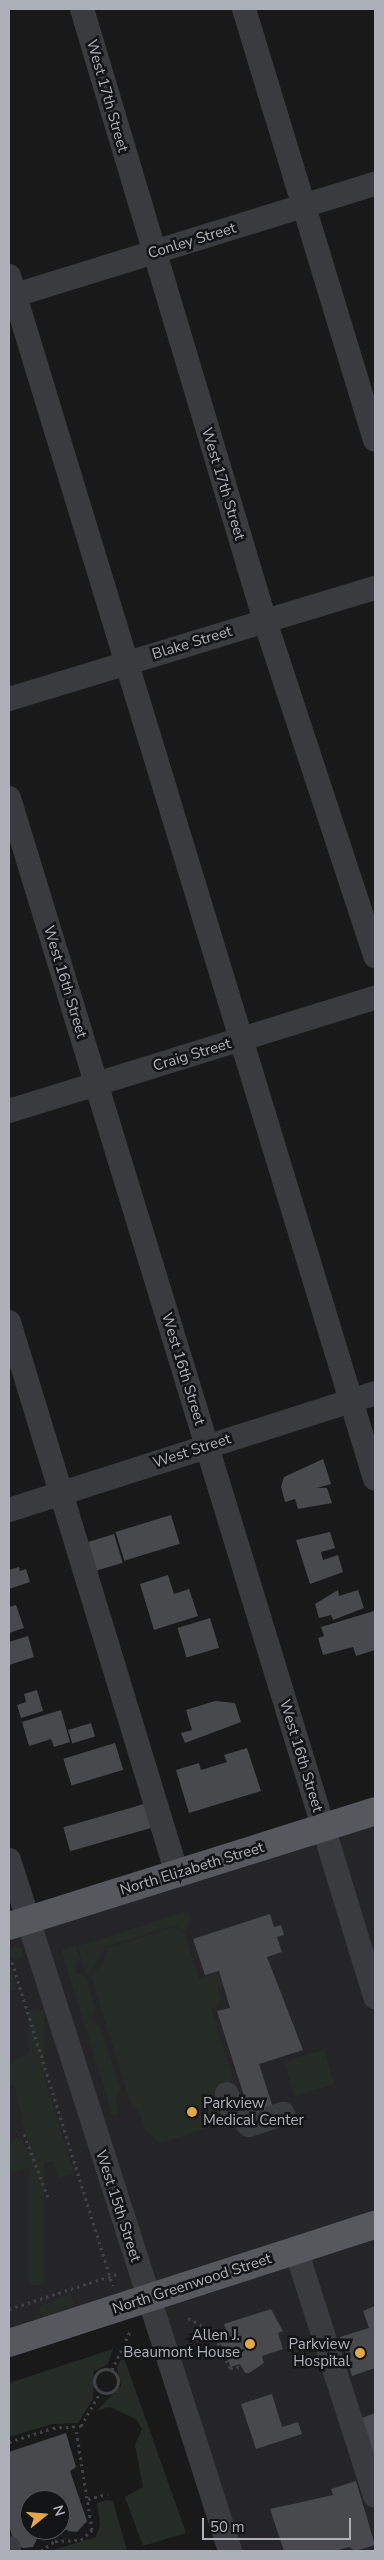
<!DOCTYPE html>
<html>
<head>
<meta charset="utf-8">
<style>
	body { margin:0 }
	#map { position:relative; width:384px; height:2560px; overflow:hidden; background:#19191a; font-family:"Nunito Sans",sans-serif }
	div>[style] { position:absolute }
	.built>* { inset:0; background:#252527 }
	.green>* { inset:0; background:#252c25; transform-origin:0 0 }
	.round { border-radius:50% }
	.building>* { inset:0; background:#48494d; transform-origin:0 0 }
	.path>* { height:3px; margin-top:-1.5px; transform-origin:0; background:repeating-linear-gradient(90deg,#404246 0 2.5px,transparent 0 6.5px) }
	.path>.ring { margin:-1.5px; padding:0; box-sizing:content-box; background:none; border:3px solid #404246; border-radius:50% }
	.minor>* { height:24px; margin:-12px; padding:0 12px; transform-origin:12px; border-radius:12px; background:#3a3b3f }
	.major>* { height:28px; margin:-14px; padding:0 14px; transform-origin:14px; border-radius:14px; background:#56585e }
	.dots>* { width:14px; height:14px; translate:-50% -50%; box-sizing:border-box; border:2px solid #131415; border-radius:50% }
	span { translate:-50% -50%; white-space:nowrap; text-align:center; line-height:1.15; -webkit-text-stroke:5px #131415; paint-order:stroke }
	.street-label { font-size:15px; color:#acb0b9 }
	.poi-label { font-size:15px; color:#acb0b9 }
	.left { translate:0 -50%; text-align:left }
	.right { translate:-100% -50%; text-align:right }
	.frame { position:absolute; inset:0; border:10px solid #acb0b9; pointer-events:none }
	.north { position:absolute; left:20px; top:2490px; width:50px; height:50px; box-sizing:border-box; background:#131415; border:1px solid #505257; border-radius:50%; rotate:73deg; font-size:14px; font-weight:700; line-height:20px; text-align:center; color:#acb0b9 }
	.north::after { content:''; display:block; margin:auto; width:18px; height:22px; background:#e3a848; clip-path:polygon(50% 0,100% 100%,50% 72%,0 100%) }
	.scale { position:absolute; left:202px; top:2518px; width:149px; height:22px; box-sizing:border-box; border:2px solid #acb0b9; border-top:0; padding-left:6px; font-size:15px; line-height:18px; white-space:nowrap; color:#acb0b9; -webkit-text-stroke:4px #131415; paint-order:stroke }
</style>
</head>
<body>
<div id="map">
	<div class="built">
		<div style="clip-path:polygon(375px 1811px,375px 2551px,230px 2551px,147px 2298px,9px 2343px,9px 1926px)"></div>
	</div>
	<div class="green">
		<div style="clip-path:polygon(188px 1911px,191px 1920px,184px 1931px,174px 1925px,106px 1947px,87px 1976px,78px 1946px)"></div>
		<div style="clip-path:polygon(174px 1927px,184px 1932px,199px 1979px,218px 1973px,223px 1988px,218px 1990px,221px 1998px,217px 2006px,211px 2009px,242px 2108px,232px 2120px,160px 2143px,144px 2129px,138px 2108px,133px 2110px,91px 1976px,104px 1962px,107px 1948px)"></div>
		<div style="clip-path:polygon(76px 1945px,81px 1959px,75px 1964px,76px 1973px,85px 1976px,95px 2008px,91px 2020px,101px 2028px,120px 2089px,116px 2099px,119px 2114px,113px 2116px,61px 1949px)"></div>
		<div class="round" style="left:9px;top:1946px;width:14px;height:14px"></div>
		<div style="clip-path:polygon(10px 1965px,17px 1990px,9px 1992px,9px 1966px)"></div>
		<div style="left:29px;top:2010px;width:15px;height:275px"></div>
		<div style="left:324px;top:2050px;width:36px;height:41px;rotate:74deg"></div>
		<div style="clip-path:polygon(36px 2051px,74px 2173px,58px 2178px,52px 2161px,41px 2164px,26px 2135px,14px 2085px,9px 2086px,9px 2062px)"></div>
		<div style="clip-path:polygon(21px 2137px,35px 2166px,9px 2174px,9px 2141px)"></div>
		<div style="left:70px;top:2293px;width:12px;height:34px;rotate:66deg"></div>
		<div style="clip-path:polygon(113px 2349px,108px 2364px,94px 2371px,93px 2399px,78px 2423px,52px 2424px,9px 2437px,9px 2383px)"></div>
		<div style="clip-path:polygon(123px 2355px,186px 2533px,143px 2546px,125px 2497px,143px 2487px,135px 2445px,142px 2429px,136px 2419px,110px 2407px,96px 2411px,121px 2386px,117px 2368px)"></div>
		<div style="clip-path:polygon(106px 2500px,113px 2501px,127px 2551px,49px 2551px,96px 2537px,100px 2525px,97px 2503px)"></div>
	</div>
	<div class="building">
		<div style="clip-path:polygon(323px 1459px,331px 1484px,317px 1488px,327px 1488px,332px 1503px,298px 1509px,295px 1499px,285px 1502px,281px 1487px,284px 1477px)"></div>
		<div style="left:171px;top:1515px;width:30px;height:58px;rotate:73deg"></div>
		<div style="clip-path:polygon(330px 1532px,335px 1548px,321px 1552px,323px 1560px,338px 1555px,343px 1572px,310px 1584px,296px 1540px)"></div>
		<div style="left:114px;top:1534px;width:30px;height:27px;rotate:73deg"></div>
		<div style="clip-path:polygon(19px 1567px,20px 1571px,26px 1569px,30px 1582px,9px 1589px,9px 1570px)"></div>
		<div style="clip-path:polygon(168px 1575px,174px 1594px,189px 1589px,198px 1616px,154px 1630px,140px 1584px)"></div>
		<div style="clip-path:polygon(338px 1590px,339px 1596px,358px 1590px,364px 1608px,333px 1620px,331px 1615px,319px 1618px,315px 1604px)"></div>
		<div style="clip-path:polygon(16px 1605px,24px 1628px,9px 1633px,9px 1607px)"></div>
		<div style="clip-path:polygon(374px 1611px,375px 1650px,356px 1656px,353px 1647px,323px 1655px,318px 1638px,324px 1636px,321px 1627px)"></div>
		<div style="left:210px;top:1618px;width:31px;height:34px;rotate:73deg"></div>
		<div style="clip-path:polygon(28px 1636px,34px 1657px,9px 1665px,9px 1642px)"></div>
		<div style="clip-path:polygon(37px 1690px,43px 1711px,21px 1718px,17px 1705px,26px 1702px,24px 1694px)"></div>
		<div style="clip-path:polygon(215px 1701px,235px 1703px,241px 1722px,185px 1743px,181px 1733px,192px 1730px,186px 1710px)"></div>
		<div style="clip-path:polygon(61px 1710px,70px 1742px,54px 1747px,51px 1739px,29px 1746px,22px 1722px)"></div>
		<div style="left:91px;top:1723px;width:14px;height:24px;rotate:73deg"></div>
		<div style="left:115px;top:1743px;width:28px;height:54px;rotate:73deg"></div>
		<div style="clip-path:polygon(247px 1748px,261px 1791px,189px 1813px,176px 1770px,199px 1763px,201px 1770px,227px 1762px,224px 1755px)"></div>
		<div style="left:144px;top:1804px;width:25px;height:84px;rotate:74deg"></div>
		<div style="clip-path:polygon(270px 1914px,274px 1927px,281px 1925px,284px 1935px,277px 1937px,282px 1952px,267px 1957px,303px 2050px,259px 2064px,274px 2111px,251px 2118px,217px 2011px,230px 2008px,219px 1971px,205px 1975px,193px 1939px)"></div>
		<div style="clip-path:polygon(375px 2306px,375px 2368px,352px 2376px,340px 2337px,369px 2328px,363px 2311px)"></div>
		<div style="clip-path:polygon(271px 2309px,283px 2331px,278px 2333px,283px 2349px,262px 2356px,264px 2363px,249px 2373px,245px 2373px,240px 2364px,231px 2367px,218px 2339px,228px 2336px,224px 2324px)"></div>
		<div style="clip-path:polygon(272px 2394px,282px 2427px,298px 2422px,302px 2434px,256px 2449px,241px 2404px)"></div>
		<div style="clip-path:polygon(375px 2413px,375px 2458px,362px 2418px)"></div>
		<div style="clip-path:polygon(66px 2433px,76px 2467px,70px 2471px,87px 2521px,77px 2532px,69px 2531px,60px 2527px,60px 2500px,30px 2500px,30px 2530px,49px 2530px,40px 2533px,33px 2547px,23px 2548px,15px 2545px,9px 2526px,9px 2452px)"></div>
		<div style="clip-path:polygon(356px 2481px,375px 2545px,355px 2551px,349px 2547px,335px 2551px,284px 2551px,270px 2509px,333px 2495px,331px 2489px)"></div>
	</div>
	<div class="path">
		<div style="left:12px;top:1962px;width:339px;rotate:72.7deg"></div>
		<div style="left:24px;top:2134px;width:67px;rotate:69.1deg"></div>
		<div style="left:9px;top:2309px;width:117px;rotate:-18deg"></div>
		<div style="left:188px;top:2318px;width:27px;rotate:28deg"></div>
		<div style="left:212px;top:2331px;width:41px;rotate:64.1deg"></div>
		<div style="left:230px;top:2368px;width:9px;rotate:-6deg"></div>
		<div class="ring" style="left:94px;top:2369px;width:21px;height:21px"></div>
		<div style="left:112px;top:2370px;width:45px;rotate:-65.1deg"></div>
		<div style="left:9px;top:2442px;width:46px;rotate:-17.7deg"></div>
		<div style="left:53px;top:2428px;width:28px;rotate:-4deg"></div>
		<div style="left:81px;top:2426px;width:38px;rotate:-60deg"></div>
		<div style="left:88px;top:2499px;width:20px;rotate:-15deg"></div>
		<div style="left:41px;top:2551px;width:17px;rotate:-36deg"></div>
		<div style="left:55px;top:2541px;width:26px;rotate:-2deg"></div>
		<div style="left:81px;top:2540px;width:15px;rotate:-42deg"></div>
		<div style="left:92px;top:2530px;width:102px;rotate:-99deg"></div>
	</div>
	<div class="minor">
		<div style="left:82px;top:9px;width:639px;rotate:73.35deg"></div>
		<div style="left:265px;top:621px;width:353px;rotate:71.8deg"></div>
		<div style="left:244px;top:9px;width:450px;rotate:73.1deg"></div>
		<div style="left:9px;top:276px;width:1257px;rotate:73.08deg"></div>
		<div style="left:9px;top:297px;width:383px;rotate:-17.2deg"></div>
		<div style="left:9px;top:699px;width:382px;rotate:-16.9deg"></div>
		<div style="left:9px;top:798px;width:1254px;rotate:73.02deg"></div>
		<div style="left:9px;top:1111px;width:383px;rotate:-17.2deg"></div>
		<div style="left:9px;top:1322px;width:577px;rotate:73.07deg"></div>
		<div style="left:9px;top:1510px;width:384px;rotate:-17.7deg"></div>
		<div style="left:9px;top:1860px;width:725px;rotate:72.26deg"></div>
		<div style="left:227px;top:2094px;width:14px;rotate:73deg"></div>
		<div style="left:231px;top:2107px;width:25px;rotate:45deg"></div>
		<div style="left:249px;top:2125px;width:36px;rotate:-18deg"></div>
		<div style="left:296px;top:2250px;width:258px;rotate:72.2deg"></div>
		<div style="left:9px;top:2548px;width:3px;rotate:90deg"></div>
	</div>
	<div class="major">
		<div style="left:9px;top:1926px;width:384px;rotate:-17.4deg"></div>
		<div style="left:9px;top:2343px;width:385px;rotate:-17.9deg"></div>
	</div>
	<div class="dots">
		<div style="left:192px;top:2112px;background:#e3a848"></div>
		<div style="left:250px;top:2344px;background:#e3a848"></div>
		<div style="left:360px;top:2353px;background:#e3a848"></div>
	</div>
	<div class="street-label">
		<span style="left:107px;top:96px;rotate:74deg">West 17th Street</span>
		<span style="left:192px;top:241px;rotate:-17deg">Conley Street</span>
		<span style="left:223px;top:484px;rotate:73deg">West 17th Street</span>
		<span style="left:192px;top:643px;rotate:-17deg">Blake Street</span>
		<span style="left:65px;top:982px;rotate:73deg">West 16th Street</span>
		<span style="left:192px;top:1055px;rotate:-17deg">Craig Street</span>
		<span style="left:183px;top:1369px;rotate:73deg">West 16th Street</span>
		<span style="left:192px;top:1451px;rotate:-18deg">West Street</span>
		<span style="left:301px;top:1756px;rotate:73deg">West 16th Street</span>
		<span style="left:192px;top:1869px;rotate:-17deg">North Elizabeth Street</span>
		<span style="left:118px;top:2206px;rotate:72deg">West 15th Street</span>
		<span style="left:192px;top:2284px;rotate:-18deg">North Greenwood Street</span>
	</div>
	<div class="poi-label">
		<span class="left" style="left:203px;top:2112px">Parkview<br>Medical Center</span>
		<span class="right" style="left:240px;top:2344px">Allen J.<br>Beaumont House</span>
		<span class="right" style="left:350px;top:2353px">Parkview<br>Hospital</span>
	</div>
	<div class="frame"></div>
	<div class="north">N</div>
	<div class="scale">50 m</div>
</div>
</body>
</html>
